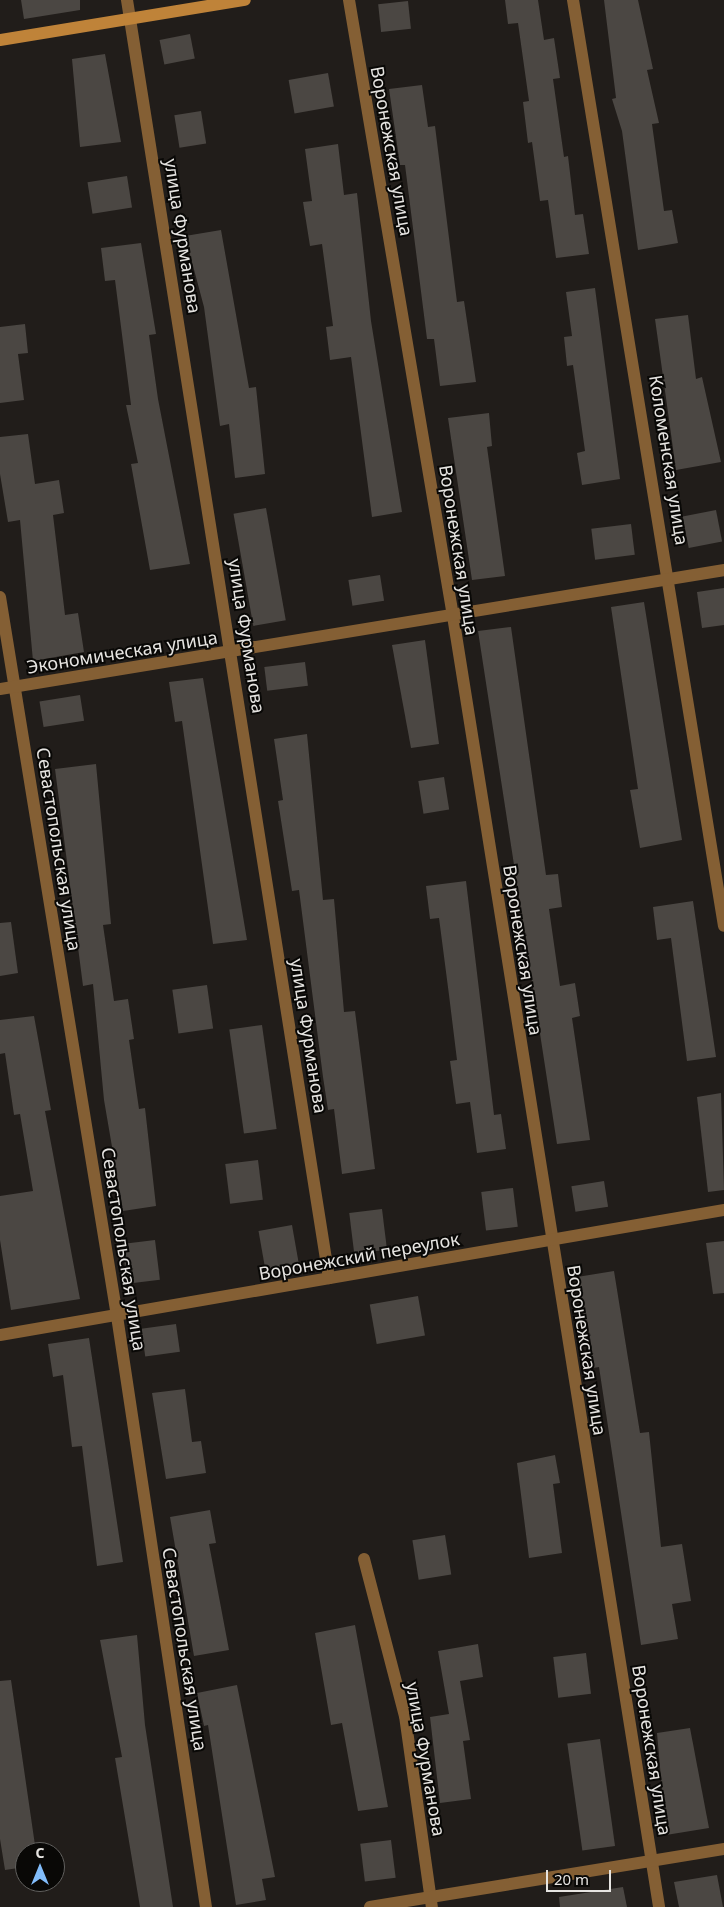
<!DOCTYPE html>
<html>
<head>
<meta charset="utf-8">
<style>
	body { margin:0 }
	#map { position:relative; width:724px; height:1907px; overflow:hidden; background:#211d1a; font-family:"Noto Sans",sans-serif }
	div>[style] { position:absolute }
	.building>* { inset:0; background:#4b4743; transform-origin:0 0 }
	.street>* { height:12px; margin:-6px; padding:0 6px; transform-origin:6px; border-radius:6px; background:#845f34 }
	.secondary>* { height:12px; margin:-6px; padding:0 6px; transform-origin:6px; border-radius:6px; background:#bf8339 }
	span { translate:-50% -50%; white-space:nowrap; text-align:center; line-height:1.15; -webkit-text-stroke:4px #090806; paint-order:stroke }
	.street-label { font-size:18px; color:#e6e4e1 }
	.north { position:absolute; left:15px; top:1842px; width:50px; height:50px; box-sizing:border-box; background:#090806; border:1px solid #61605e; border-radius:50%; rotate:0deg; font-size:14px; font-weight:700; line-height:20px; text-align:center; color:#e6e4e1 }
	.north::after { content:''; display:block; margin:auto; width:18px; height:22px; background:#81bcfa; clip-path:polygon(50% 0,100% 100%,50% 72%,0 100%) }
	.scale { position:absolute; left:546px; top:1870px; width:65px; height:22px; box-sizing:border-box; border:2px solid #e6e4e1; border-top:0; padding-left:6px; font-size:15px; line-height:18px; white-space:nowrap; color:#e6e4e1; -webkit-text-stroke:4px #090806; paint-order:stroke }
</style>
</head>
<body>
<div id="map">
	<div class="building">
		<div style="clip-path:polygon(21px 0,80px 0,80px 10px,24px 19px)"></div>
		<div style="clip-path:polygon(505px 0,538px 0,544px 40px,554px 38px,560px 78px,553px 79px,564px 157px,568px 156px,575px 215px,583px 214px,589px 254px,556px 258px,548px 200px,540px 201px,532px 142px,528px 143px,523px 102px,529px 101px,518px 23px,508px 24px)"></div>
		<div style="clip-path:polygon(604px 0,638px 0,653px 69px,647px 70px,659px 123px,652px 124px,664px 211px,672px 210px,678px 243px,638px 250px,622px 131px,612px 99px,616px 98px)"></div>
		<div style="left:408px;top:1px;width:28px;height:30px;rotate:84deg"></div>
		<div style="left:190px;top:34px;width:25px;height:31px;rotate:79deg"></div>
		<div style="clip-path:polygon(105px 54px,121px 142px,80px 147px,72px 59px)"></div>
		<div style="left:328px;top:73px;width:34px;height:40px;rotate:80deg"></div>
		<div style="clip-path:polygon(422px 85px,428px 127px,435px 126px,457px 302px,464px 301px,476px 382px,440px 386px,434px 339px,427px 339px,405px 165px,400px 165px,389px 89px)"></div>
		<div style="left:201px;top:111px;width:33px;height:27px;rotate:81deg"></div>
		<div style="clip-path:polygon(338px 144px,344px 195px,357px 193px,371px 321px,402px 512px,372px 517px,351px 357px,330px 360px,326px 327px,333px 326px,322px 244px,310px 246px,303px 202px,312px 201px,305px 149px)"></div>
		<div style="left:127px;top:176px;width:32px;height:40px;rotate:81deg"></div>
		<div style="clip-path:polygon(221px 230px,249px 388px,256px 387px,265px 474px,235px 478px,229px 424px,220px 426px,204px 307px,185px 236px)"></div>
		<div style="clip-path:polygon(141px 243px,156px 334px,149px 335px,158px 399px,190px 564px,150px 570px,131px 464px,138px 463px,126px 405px,131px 405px,115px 280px,105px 281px,101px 248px)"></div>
		<div style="clip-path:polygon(595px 288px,620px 479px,582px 485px,577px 453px,585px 451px,573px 365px,567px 366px,564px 337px,572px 336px,566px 292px)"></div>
		<div style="clip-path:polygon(688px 315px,696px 379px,702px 377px,721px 462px,676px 470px,655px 319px)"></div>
		<div style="clip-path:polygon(25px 324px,28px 353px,18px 354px,24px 400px,0 403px,0 327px)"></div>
		<div style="clip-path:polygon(489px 413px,492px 446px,487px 447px,505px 576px,472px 580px,448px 418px)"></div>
		<div style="clip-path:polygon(28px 434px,35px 484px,59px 480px,64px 513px,53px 515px,65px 615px,78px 613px,84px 652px,33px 661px,20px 520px,8px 522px,0 474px,0 437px)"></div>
		<div style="left:266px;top:508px;width:114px;height:33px;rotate:80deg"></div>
		<div style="left:716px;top:510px;width:32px;height:34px;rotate:79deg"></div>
		<div style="left:631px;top:524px;width:31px;height:40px;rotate:83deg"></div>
		<div style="left:380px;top:575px;width:26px;height:32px;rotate:81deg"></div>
		<div style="clip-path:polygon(724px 588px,724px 625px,702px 628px,697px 592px)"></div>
		<div style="clip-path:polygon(644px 602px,682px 840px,640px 848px,630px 790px,638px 789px,611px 607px)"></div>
		<div style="clip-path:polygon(511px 627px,546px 875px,558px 874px,562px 907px,549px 909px,560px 986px,575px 983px,580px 1016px,572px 1018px,590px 1140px,557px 1144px,478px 631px)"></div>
		<div style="clip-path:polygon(425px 640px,439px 744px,411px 748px,392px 645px)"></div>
		<div style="left:305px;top:662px;width:24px;height:41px;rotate:83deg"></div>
		<div style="clip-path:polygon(203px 678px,247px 940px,213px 944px,182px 721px,175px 722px,169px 682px)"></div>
		<div style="left:80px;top:695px;width:26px;height:41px;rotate:81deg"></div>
		<div style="clip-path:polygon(307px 734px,323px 900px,334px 899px,344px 1012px,355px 1011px,375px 1169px,342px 1174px,334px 1109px,328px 1110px,323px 1077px,299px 890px,292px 891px,278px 801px,283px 800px,274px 739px)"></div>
		<div style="clip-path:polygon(96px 764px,111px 924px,103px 925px,114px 1001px,128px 999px,134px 1039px,129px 1040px,139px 1109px,145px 1108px,156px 1206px,123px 1211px,104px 1100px,93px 984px,83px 986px,55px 769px)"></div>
		<div style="left:444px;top:777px;width:33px;height:26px;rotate:81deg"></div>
		<div style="clip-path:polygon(466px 881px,494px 1115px,501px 1114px,506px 1149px,477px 1153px,470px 1102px,456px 1104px,450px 1061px,457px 1060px,449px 995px,439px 918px,430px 919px,426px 886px)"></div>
		<div style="clip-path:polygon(693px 901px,716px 1057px,687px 1061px,671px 938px,657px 940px,653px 907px)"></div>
		<div style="clip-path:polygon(11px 922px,18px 973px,0 976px,0 923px)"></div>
		<div style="left:207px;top:985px;width:44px;height:35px;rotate:82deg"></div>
		<div style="clip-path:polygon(34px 1016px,51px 1110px,45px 1111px,80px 1299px,11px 1310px,0 1240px,0 1196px,33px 1191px,20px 1114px,14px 1115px,5px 1053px,0 1054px,0 1020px)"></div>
		<div style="left:262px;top:1025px;width:105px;height:33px;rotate:82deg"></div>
		<div style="clip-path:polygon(721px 1093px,724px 1190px,708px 1192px,697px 1097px)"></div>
		<div style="left:258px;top:1160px;width:40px;height:33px;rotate:83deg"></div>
		<div style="left:604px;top:1181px;width:26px;height:33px;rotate:81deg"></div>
		<div style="left:513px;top:1188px;width:39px;height:32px;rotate:83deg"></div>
		<div style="left:382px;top:1209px;width:41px;height:33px;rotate:83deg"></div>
		<div style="left:292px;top:1225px;width:40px;height:34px;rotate:80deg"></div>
		<div style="left:155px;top:1240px;width:40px;height:33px;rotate:83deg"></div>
		<div style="clip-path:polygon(724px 1241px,724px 1293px,713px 1294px,706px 1243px)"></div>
		<div style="clip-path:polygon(614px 1271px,640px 1433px,649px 1432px,661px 1547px,682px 1544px,691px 1601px,672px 1604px,678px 1639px,641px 1645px,599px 1367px,593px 1368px,577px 1277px)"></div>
		<div style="left:418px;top:1296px;width:40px;height:49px;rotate:80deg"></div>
		<div style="left:176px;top:1324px;width:28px;height:35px;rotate:82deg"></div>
		<div style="clip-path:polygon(89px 1338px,123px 1562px,97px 1566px,82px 1446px,72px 1447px,63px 1375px,53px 1377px,48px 1344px)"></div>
		<div style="clip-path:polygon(185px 1389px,192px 1442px,201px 1441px,206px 1473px,166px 1479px,152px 1393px)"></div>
		<div style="clip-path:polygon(555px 1455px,560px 1483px,553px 1484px,562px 1553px,529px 1558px,517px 1463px)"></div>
		<div style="clip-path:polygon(210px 1510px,216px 1543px,209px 1544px,229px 1650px,194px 1656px,170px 1517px)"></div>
		<div style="left:445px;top:1535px;width:40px;height:33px;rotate:81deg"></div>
		<div style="clip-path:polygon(355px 1625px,388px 1807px,358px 1811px,342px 1723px,331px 1725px,315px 1633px)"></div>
		<div style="clip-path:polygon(137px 1635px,145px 1725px,173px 1907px,140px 1907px,115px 1758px,122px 1757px,100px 1640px)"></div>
		<div style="clip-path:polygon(478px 1644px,483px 1677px,460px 1681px,470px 1740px,463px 1741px,471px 1799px,440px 1803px,430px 1717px,449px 1714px,438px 1651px)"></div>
		<div style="left:586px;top:1653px;width:41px;height:33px;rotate:83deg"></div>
		<div style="clip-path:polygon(11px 1680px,36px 1852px,25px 1852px,25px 1867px,5px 1870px,0 1839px,0 1681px)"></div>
		<div style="clip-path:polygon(237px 1685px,275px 1877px,262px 1879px,266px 1900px,236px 1905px,208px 1725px,204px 1726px,197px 1693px)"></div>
		<div style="clip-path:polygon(690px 1728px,709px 1828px,666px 1835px,657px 1733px)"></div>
		<div style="left:600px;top:1739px;width:108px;height:33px;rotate:82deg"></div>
		<div style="left:391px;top:1840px;width:38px;height:31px;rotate:83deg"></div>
		<div style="clip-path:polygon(717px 1875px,723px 1907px,679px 1907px,674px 1882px)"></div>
		<div style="clip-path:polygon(623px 1887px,627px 1907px,560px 1907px,559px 1897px)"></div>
	</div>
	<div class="street">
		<div style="left:127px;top:0;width:1294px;rotate:81.02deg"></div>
		<div style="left:349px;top:0;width:625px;rotate:80.42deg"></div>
		<div style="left:453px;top:616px;width:1307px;rotate:80.93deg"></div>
		<div style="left:573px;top:0;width:938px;rotate:80.74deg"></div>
		<div style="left:0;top:597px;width:728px;rotate:80.76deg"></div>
		<div style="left:117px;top:1316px;width:598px;rotate:81.44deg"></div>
		<div style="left:0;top:689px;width:734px;rotate:-9.33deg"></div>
		<div style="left:0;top:1335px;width:735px;rotate:-9.8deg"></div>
		<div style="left:364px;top:1559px;width:162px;rotate:75.4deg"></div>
		<div style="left:405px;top:1716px;width:193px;rotate:82deg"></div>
		<div style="left:370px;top:1907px;width:359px;rotate:-9.3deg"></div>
	</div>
	<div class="secondary">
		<div style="left:0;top:40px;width:248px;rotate:-9.3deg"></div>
	</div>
	<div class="street-label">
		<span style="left:392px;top:151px;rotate:80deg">Воронежская улица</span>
		<span style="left:183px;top:236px;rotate:81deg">улица Фурманова</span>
		<span style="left:669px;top:460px;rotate:81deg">Коломенская улица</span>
		<span style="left:459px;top:550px;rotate:81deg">Воронежская улица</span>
		<span style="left:247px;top:636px;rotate:81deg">улица Фурманова</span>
		<span style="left:122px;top:652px;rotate:-9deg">Экономическая улица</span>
		<span style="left:59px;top:849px;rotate:81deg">Севастопольская улица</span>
		<span style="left:523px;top:950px;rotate:81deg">Воронежская улица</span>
		<span style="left:309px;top:1036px;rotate:81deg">улица Фурманова</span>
		<span style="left:124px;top:1249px;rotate:81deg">Севастопольская улица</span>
		<span style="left:359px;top:1256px;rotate:-10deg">Воронежский переулок</span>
		<span style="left:587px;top:1350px;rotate:81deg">Воронежская улица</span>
		<span style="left:185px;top:1649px;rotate:81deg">Севастопольская улица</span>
		<span style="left:652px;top:1750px;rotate:81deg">Воронежская улица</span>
		<span style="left:426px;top:1759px;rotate:80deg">улица Фурманова</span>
	</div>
	<div class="north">С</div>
	<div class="scale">20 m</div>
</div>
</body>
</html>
